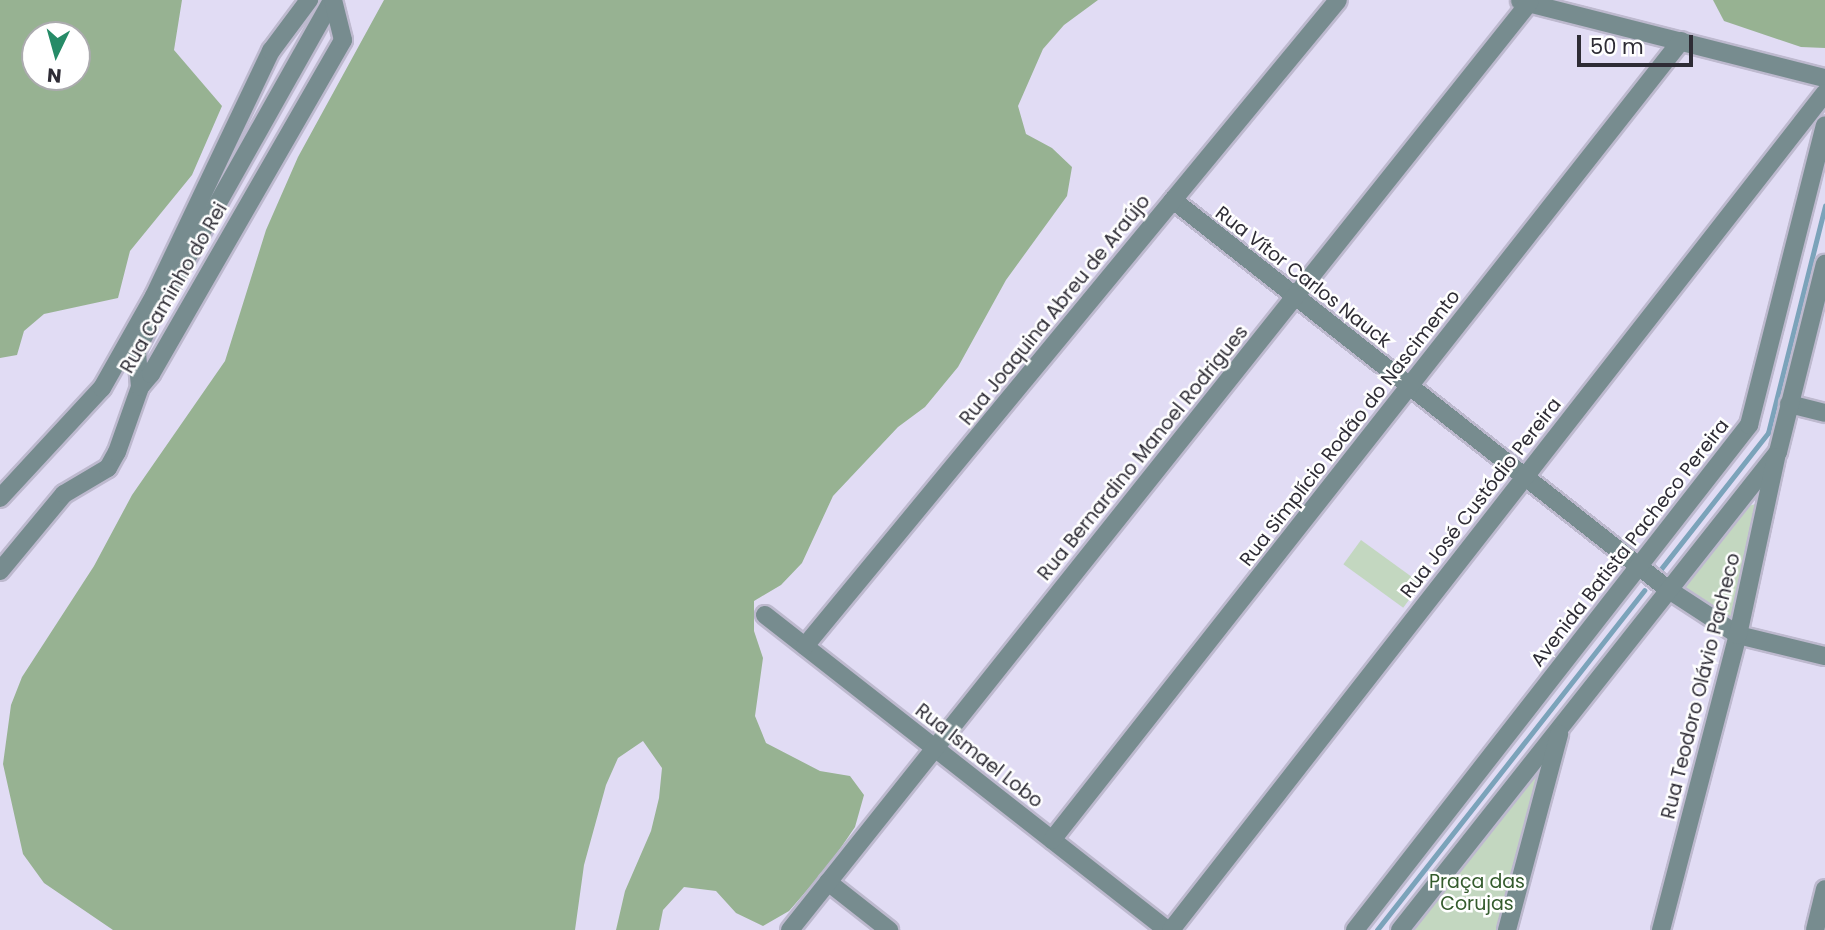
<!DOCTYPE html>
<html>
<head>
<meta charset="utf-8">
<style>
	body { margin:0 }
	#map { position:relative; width:1825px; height:930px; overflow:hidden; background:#e1dcf4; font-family:Poppins,sans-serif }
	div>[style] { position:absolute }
	.green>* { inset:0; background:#c3d7c0; transform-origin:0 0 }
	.forest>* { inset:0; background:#97b292 }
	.stream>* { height:4.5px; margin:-2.25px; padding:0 2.25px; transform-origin:2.25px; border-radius:2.25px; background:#7ba3ba }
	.roads { filter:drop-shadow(2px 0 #bdb9ce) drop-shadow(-2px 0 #bdb9ce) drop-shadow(0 2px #bdb9ce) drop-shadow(0 -2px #bdb9ce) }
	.minor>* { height:18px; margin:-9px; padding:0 9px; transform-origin:9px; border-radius:9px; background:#778c8f }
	span { translate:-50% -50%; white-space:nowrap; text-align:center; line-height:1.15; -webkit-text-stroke:5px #fff; paint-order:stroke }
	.street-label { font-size:19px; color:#2e2c35 }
	.park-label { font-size:19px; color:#345b2d }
	.north { position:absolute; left:21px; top:21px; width:70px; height:70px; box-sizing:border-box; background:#fff; border:2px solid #ababae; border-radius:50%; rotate:185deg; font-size:19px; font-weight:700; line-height:28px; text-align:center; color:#2e2c35 }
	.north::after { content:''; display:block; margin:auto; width:24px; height:32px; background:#268b67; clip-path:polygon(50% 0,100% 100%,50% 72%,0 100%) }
	.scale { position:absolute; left:1577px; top:35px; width:116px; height:32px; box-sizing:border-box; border:4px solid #2e2c35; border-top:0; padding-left:9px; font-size:21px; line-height:24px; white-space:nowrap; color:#2e2c35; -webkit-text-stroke:5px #fff; paint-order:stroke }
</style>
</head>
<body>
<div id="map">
	<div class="green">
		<div style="clip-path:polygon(1755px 504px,1732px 617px,1728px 618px,1684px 589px,1685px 584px,1746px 507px)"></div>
		<div style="left:1361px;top:540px;width:74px;height:30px;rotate:36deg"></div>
		<div style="clip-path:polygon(1560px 727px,1506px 930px,1402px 930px)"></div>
	</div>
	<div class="forest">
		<div style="clip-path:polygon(evenodd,0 0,182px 0,174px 50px,222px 106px,192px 175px,130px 251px,118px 298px,44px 314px,24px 331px,17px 355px,0 358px,0 0,35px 35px,77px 35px,77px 77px,35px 77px,35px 35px)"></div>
		<div style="clip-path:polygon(384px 0,1098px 0,1064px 25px,1043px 49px,1018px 106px,1026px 134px,1052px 148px,1072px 167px,1067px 196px,1006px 280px,958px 367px,925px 407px,898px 427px,833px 496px,802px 563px,781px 585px,754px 601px,754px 631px,763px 658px,755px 716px,766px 743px,820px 771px,850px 776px,864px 795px,855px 827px,829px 865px,789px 911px,763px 926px,736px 913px,716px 891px,684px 887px,663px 910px,659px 930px,616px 930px,625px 891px,651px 831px,659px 798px,662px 768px,643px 741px,618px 758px,606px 785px,584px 865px,575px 930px,113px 930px,44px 883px,23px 854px,3px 764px,11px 705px,22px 677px,94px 566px,132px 495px,225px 361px,266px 230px,298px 157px)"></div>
		<div style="clip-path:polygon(1713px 0,1825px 0,1825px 48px,1801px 47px,1724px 21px)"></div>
	</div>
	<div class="stream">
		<div style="left:1661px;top:569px;width:173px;rotate:-51.8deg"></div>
		<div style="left:1768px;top:433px;width:234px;rotate:-75.9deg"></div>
		<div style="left:1377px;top:930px;width:432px;rotate:-51.8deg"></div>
	</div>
	<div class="roads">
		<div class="minor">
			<div style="left:1520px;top:1px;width:315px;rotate:14.2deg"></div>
			<div style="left:1173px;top:200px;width:631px;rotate:38.18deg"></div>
			<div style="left:1669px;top:590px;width:82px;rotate:33.1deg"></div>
			<div style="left:1738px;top:635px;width:89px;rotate:13.6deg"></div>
			<div style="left:170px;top:288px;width:330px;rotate:-60.6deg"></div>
			<div style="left:140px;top:387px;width:37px;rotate:-95deg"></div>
			<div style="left:137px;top:350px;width:25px;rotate:-63deg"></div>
			<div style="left:1789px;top:404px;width:37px;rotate:14deg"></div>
			<div style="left:0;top:498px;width:150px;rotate:-47.2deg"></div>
			<div style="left:102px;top:388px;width:106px;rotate:-60.5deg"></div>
			<div style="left:154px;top:296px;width:272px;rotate:-64.5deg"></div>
			<div style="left:271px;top:51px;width:64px;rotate:-53.3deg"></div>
			<div style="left:0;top:571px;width:100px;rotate:-50.3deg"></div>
			<div style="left:64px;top:494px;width:51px;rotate:-30.6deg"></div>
			<div style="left:108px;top:468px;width:18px;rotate:-61deg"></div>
			<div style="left:117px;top:452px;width:69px;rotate:-70.5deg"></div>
			<div style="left:140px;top:387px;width:17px;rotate:-50deg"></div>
			<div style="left:151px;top:374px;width:385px;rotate:-60.1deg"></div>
			<div style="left:343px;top:40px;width:41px;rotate:-104deg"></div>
			<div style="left:765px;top:615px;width:511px;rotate:38.08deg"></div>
			<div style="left:805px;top:646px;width:837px;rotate:-50.47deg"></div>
			<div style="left:1052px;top:840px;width:1017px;rotate:-51.79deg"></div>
			<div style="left:828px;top:882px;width:78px;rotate:38.2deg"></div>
			<div style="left:790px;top:930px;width:1186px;rotate:-51.44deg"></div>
			<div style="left:1171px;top:930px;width:1062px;rotate:-52deg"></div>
			<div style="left:1355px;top:930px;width:641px;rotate:-52.04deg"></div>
			<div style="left:1749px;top:425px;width:309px;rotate:-75.8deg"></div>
			<div style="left:1400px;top:930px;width:609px;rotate:-51.66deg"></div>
			<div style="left:1778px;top:452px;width:194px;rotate:-76deg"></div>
			<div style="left:1507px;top:930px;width:203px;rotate:-75.1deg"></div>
			<div style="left:1661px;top:930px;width:305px;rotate:-75.4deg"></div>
			<div style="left:1738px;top:635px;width:182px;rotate:-77.9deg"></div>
			<div style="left:1815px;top:930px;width:42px;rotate:-76.3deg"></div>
		</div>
	</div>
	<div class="street-label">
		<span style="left:1303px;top:277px;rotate:38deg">Rua Vítor Carlos Nauck</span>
		<span style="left:174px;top:288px;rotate:-60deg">Rua Caminho do Rei</span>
		<span style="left:1055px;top:310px;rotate:-51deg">Rua Joaquina Abreu de Araújo</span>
		<span style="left:1350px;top:428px;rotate:-52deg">Rua Simplício Rodão do Nascimento</span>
		<span style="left:1143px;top:453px;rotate:-51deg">Rua Bernardino Manoel Rodrigues</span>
		<span style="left:1481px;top:498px;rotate:-52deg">Rua José Custódio Pereira</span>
		<span style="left:1630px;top:543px;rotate:-52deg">Avenida Batista Pacheco Pereira</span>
		<span style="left:1701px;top:686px;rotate:-76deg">Rua Teodoro Olávio Pacheco</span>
		<span style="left:979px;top:756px;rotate:38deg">Rua Ismael Lobo</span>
	</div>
	<div class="park-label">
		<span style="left:1477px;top:893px">Praça das<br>Corujas</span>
	</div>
	<div class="north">N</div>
	<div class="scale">50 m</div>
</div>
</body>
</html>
